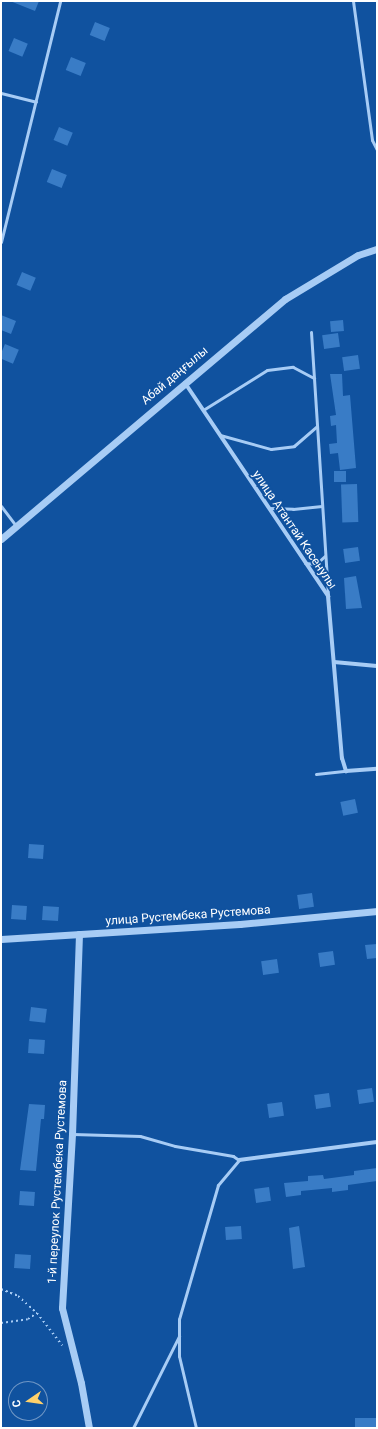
<!DOCTYPE html>
<html>
<head>
<meta charset="utf-8">
<style>
	body { margin:0 }
	#map { position:relative; width:378px; height:1429px; overflow:hidden; background:#10529f; font-family:Roboto,sans-serif }
	div>[style] { position:absolute }
	.building>* { inset:0; background:#397cc6; transform-origin:0 0 }
	.path>* { height:2px; margin-top:-1px; transform-origin:0; background:repeating-linear-gradient(90deg,#a7ccf5 0 2px,transparent 0 5px) }
	.service>* { height:3px; margin:-1.5px; padding:0 1.5px; transform-origin:1.5px; border-radius:1.5px; background:#a7ccf5 }
	.minor>* { height:4px; margin:-2px; padding:0 2px; transform-origin:2px; border-radius:2px; background:#a7ccf5 }
	.tertiary>* { height:7px; margin:-3.5px; padding:0 3.5px; transform-origin:3.5px; border-radius:3.5px; background:#a7ccf5 }
	span { translate:-50% -50%; white-space:nowrap; text-align:center; line-height:1.15; -webkit-text-stroke:3.5px #10529f; paint-order:stroke }
	.street-label { font-size:12px; color:#fff }
	.frame { position:absolute; inset:0; border:2px solid #fff; pointer-events:none }
	.north { position:absolute; left:8px; top:1381px; width:40px; height:40px; box-sizing:border-box; background:#10529f; border:1px solid #7097c5; border-radius:50%; rotate:257deg; font-size:11px; font-weight:700; line-height:16px; text-align:center; color:#fff }
	.north::after { content:''; display:block; margin:auto; width:14px; height:18px; background:#ffd16b; clip-path:polygon(50% 0,100% 100%,50% 72%,0 100%) }
</style>
</head>
<body>
<div id="map">
	<div class="building">
		<div style="clip-path:polygon(10px 1px,39px 1px,35px 11px)"></div>
		<div style="left:95px;top:22px;width:16px;height:14px;rotate:22deg"></div>
		<div style="left:14px;top:38px;width:15px;height:14px;rotate:23deg"></div>
		<div style="left:71px;top:57px;width:16px;height:14px;rotate:22deg"></div>
		<div style="left:59px;top:127px;width:15px;height:14px;rotate:23deg"></div>
		<div style="left:52px;top:169px;width:16px;height:14px;rotate:22deg"></div>
		<div style="left:22px;top:272px;width:15px;height:14px;rotate:23deg"></div>
		<div style="clip-path:polygon(1px 315px,16px 321px,11px 334px,1px 330px)"></div>
		<div style="left:343px;top:320px;width:11px;height:13px;rotate:85deg"></div>
		<div style="left:338px;top:333px;width:14px;height:16px;rotate:82deg"></div>
		<div style="left:5px;top:344px;width:15px;height:15px;rotate:23deg"></div>
		<div style="left:358px;top:355px;width:14px;height:16px;rotate:82deg"></div>
		<div style="clip-path:polygon(330px 374px,342px 374px,343px 396px,350px 395px,356px 468px,340px 470px,338px 453px,330px 454px,329px 444px,337px 443px,336px 425px,331px 426px,330px 416px,336px 415px)"></div>
		<div style="left:334px;top:471px;width:12px;height:11px"></div>
		<div style="left:357px;top:484px;width:38px;height:16px;rotate:88deg"></div>
		<div style="left:358px;top:547px;width:14px;height:15px;rotate:82deg"></div>
		<div style="clip-path:polygon(356px 576px,362px 608px,346px 609px,344px 578px)"></div>
		<div style="left:355px;top:799px;width:14px;height:15px;rotate:78deg"></div>
		<div style="left:29px;top:844px;width:15px;height:14px;rotate:4deg"></div>
		<div style="left:312px;top:893px;width:14px;height:15px;rotate:82deg"></div>
		<div style="left:12px;top:905px;width:15px;height:14px;rotate:4deg"></div>
		<div style="left:43px;top:906px;width:16px;height:14px;rotate:4deg"></div>
		<div style="clip-path:polygon(377px 944px,377px 958px,367px 959px,365px 945px)"></div>
		<div style="left:333px;top:951px;width:14px;height:15px;rotate:82deg"></div>
		<div style="left:277px;top:959px;width:14px;height:16px;rotate:82deg"></div>
		<div style="left:31px;top:1007px;width:16px;height:14px;rotate:7deg"></div>
		<div style="left:29px;top:1039px;width:16px;height:14px;rotate:4deg"></div>
		<div style="left:372px;top:1088px;width:14px;height:15px;rotate:82deg"></div>
		<div style="left:329px;top:1093px;width:14px;height:15px;rotate:82deg"></div>
		<div style="left:282px;top:1102px;width:14px;height:15px;rotate:82deg"></div>
		<div style="clip-path:polygon(29px 1104px,45px 1105px,44px 1119px,41px 1119px,36px 1171px,20px 1170px)"></div>
		<div style="clip-path:polygon(377px 1168px,377px 1181px,348px 1185px,348px 1190px,332px 1192px,332px 1188px,301px 1191px,301px 1195px,286px 1197px,284px 1183px,308px 1181px,308px 1176px,323px 1175px,324px 1179px,354px 1175px,354px 1171px)"></div>
		<div style="left:269px;top:1187px;width:14px;height:15px;rotate:82deg"></div>
		<div style="left:20px;top:1191px;width:15px;height:14px;rotate:4deg"></div>
		<div style="left:241px;top:1226px;width:13px;height:16px;rotate:86deg"></div>
		<div style="clip-path:polygon(299px 1226px,305px 1267px,293px 1269px,289px 1228px)"></div>
		<div style="left:15px;top:1254px;width:16px;height:14px;rotate:4deg"></div>
		<div style="left:377px;top:1418px;width:10px;height:22px;rotate:90deg"></div>
	</div>
	<div class="path">
		<div style="left:1px;top:1289px;width:18px;rotate:22deg"></div>
		<div style="left:18px;top:1296px;width:25px;rotate:42deg"></div>
		<div style="left:37px;top:1313px;width:41px;rotate:52deg"></div>
		<div style="left:1px;top:1323px;width:27px;rotate:-8deg"></div>
		<div style="left:28px;top:1319px;width:11px;rotate:-34deg"></div>
	</div>
	<div class="service">
		<div style="left:353px;top:1px;width:140px;rotate:82.2deg"></div>
		<div style="left:372px;top:140px;width:11px;rotate:63deg"></div>
		<div style="left:1px;top:93px;width:36px;rotate:14deg"></div>
		<div style="left:1px;top:242px;width:248px;rotate:-76.2deg"></div>
		<div style="left:311px;top:332px;width:265px;rotate:86.3deg"></div>
		<div style="left:203px;top:410px;width:75px;rotate:-32deg"></div>
		<div style="left:267px;top:370px;width:26px;rotate:-7deg"></div>
		<div style="left:293px;top:367px;width:24px;rotate:28deg"></div>
		<div style="left:220px;top:435px;width:53px;rotate:15.4deg"></div>
		<div style="left:271px;top:449px;width:23px;rotate:-7deg"></div>
		<div style="left:294px;top:446px;width:30px;rotate:-41deg"></div>
		<div style="left:1px;top:506px;width:25px;rotate:53deg"></div>
		<div style="left:269px;top:508px;width:24px;rotate:2deg"></div>
		<div style="left:293px;top:509px;width:29px;rotate:-6deg"></div>
		<div style="left:305px;top:563px;width:11px;rotate:5deg"></div>
		<div style="left:316px;top:564px;width:12px;rotate:-42deg"></div>
		<div style="left:316px;top:774px;width:30px;rotate:-6deg"></div>
		<div style="left:73px;top:1134px;width:67px;rotate:1.7deg"></div>
		<div style="left:140px;top:1136px;width:36px;rotate:16deg"></div>
		<div style="left:175px;top:1146px;width:59px;rotate:9.8deg"></div>
		<div style="left:233px;top:1156px;width:7px;rotate:34deg"></div>
		<div style="left:239px;top:1160px;width:33px;rotate:130deg"></div>
		<div style="left:218px;top:1185px;width:140px;rotate:106.2deg"></div>
		<div style="left:179px;top:1319px;width:37px;rotate:90deg"></div>
		<div style="left:179px;top:1356px;width:74px;rotate:76.7deg"></div>
		<div style="left:133px;top:1428px;width:103px;rotate:-63.4deg"></div>
	</div>
	<div class="minor">
		<div style="left:185px;top:383px;width:257px;rotate:56.1deg"></div>
		<div style="left:328px;top:596px;width:163px;rotate:85.1deg"></div>
		<div style="left:342px;top:758px;width:14px;rotate:73deg"></div>
		<div style="left:346px;top:771px;width:31px;rotate:-4deg"></div>
		<div style="left:334px;top:662px;width:43px;rotate:5.3deg"></div>
		<div style="left:239px;top:1160px;width:139px;rotate:-7.4deg"></div>
	</div>
	<div class="tertiary">
		<div style="left:1px;top:539px;width:372px;rotate:-40.2deg"></div>
		<div style="left:285px;top:299px;width:85px;rotate:-31.1deg"></div>
		<div style="left:358px;top:255px;width:20px;rotate:-18deg"></div>
		<div style="left:79px;top:934px;width:200px;rotate:92deg"></div>
		<div style="left:72px;top:1134px;width:174px;rotate:93.3deg"></div>
		<div style="left:62px;top:1308px;width:77px;rotate:75.8deg"></div>
		<div style="left:81px;top:1383px;width:46px;rotate:79.9deg"></div>
		<div style="left:1px;top:939px;width:239px;rotate:-3.6deg"></div>
		<div style="left:240px;top:924px;width:138px;rotate:-5.4deg"></div>
	</div>
	<div class="street-label">
		<span style="left:175px;top:376px;rotate:-40deg">Абай даңғылы</span>
		<span style="left:294px;top:530px;rotate:56deg">улица Атантай Касенулы</span>
		<span style="left:188px;top:916px;rotate:-4deg">улица Рустембека Рустемова</span>
		<span style="left:58px;top:1182px;rotate:-87deg">1-й переулок Рустембека Рустемова</span>
	</div>
	<div class="frame"></div>
	<div class="north">С</div>
</div>
</body>
</html>
